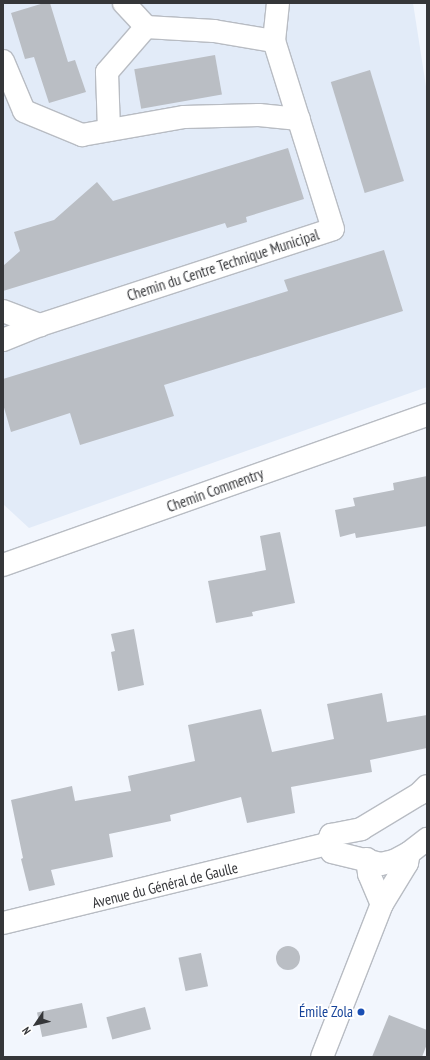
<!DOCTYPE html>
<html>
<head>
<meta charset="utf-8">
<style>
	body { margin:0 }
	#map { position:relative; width:430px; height:1060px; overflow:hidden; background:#f2f6fd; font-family:"PT Sans Narrow",sans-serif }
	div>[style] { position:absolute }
	.built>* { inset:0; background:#e2ebf8 }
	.building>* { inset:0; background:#babec4; transform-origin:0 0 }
	.round { border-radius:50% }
	.roads { filter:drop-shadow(1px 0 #b8bcc3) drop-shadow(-1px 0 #b8bcc3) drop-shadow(0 1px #b8bcc3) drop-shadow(0 -1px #b8bcc3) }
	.minor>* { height:22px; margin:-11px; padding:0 11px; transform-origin:11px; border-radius:11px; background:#fff }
	.major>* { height:22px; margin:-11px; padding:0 11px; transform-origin:11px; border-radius:11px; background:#fff }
	.dots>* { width:11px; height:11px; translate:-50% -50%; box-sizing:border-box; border:2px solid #fff; border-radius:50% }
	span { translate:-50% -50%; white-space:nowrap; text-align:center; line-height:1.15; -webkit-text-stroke:4px #fff; paint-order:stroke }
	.street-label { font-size:15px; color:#353639 }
	.transit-label { font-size:15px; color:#164399 }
	.right { translate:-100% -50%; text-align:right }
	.frame { position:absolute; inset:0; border:4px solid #353639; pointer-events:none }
	.north { position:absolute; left:16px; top:1004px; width:40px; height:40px; -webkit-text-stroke:3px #fff; paint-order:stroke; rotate:235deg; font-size:11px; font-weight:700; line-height:16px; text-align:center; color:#353639 }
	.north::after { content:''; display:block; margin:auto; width:14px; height:18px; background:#353639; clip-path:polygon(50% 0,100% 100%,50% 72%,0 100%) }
</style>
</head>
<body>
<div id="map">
	<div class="built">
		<div style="clip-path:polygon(3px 3px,413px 3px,427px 93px,427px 387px,29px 528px,3px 504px)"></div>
	</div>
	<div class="building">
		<div style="clip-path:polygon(44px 3px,50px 3px,68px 62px,75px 60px,86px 92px,49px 103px,34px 57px,25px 59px,11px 13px)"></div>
		<div style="left:215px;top:55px;width:40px;height:82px;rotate:80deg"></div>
		<div style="left:370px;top:70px;width:116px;height:41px;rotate:73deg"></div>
		<div style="clip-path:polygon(288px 148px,304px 199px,246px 217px,247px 222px,227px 228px,225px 223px,3px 291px,3px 266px,20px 251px,14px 232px,54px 220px,97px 182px,113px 201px)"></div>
		<div style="clip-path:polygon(384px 250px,403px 311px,164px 385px,174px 416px,80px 445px,70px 413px,11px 432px,3px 404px,3px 379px,288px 291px,284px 280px)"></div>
		<div style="clip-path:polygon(427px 476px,427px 526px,356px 538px,355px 533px,340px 537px,335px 510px,355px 506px,353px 498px,394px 490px,393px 483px)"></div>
		<div style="clip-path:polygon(280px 532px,295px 603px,252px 612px,253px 616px,216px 623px,208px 581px,266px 570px,260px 536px)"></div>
		<div style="clip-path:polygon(134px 629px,144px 685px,118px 691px,111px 652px,115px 651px,111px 634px)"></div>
		<div style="clip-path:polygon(382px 693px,387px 722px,427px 715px,427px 748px,370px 760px,372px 772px,291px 787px,295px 813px,247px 823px,241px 797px,170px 815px,171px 821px,109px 834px,113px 857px,51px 870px,55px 885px,29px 891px,21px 859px,23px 858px,11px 800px,72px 786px,75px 801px,131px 791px,128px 776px,195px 761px,188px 725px,261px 709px,272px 752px,334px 739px,327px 704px)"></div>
		<div class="round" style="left:276px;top:946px;width:24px;height:24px"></div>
		<div style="left:201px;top:953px;width:34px;height:23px;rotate:78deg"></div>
		<div style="left:82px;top:1003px;width:25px;height:46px;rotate:78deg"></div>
		<div style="left:145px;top:1007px;width:23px;height:40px;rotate:75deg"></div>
		<div style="clip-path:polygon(389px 1015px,427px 1030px,427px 1044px,422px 1057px,372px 1057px)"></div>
	</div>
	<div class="roads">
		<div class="minor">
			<div style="left:124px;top:3px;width:33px;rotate:47deg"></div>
			<div style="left:3px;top:61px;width:54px;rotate:67.2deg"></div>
			<div style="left:24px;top:111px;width:63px;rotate:22.5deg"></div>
			<div style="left:82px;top:135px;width:104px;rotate:-10deg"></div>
			<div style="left:184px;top:117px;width:75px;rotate:-1.5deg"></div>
			<div style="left:259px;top:115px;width:40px;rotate:5.7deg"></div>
			<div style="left:109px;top:130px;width:58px;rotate:-92deg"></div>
			<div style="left:107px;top:72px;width:60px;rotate:-49.1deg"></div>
			<div style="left:146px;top:27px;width:68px;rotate:3.4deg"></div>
			<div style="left:214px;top:31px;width:61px;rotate:9.5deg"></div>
			<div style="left:3px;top:311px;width:40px;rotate:21deg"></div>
			<div style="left:3px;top:340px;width:40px;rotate:-22deg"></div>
			<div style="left:40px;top:325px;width:308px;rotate:-18.1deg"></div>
			<div style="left:333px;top:229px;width:197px;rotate:-107.4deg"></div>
			<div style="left:274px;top:41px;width:38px;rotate:-84deg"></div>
			<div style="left:3px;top:565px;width:450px;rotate:-19.5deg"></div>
			<div style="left:367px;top:859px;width:15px;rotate:82deg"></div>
			<div style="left:369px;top:874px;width:33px;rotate:67deg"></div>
			<div style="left:322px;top:1057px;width:164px;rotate:-68.6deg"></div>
			<div style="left:382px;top:904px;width:48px;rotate:-58.6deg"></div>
			<div style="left:407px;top:863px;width:10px;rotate:-79deg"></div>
		</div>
		<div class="major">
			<div style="left:327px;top:844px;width:10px;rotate:-66deg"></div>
			<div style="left:331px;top:835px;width:31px;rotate:-11deg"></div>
			<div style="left:361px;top:829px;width:68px;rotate:-31.1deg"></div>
			<div style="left:419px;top:794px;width:11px;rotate:-45deg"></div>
			<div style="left:327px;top:844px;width:9px;rotate:58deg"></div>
			<div style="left:332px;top:852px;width:50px;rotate:13.8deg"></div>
			<div style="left:381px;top:864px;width:13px;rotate:-13deg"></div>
			<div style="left:394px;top:861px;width:17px;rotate:-28deg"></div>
			<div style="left:409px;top:853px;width:23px;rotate:-38deg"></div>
			<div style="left:3px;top:923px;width:333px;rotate:-13.7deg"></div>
		</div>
	</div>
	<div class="dots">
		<div style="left:361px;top:1012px;background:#1a4fb4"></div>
	</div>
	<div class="street-label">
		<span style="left:223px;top:265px;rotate:-18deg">Chemin du Centre Technique Municipal</span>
		<span style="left:215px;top:490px;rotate:-20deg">Chemin Commentry</span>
		<span style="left:165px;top:885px;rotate:-14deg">Avenue du Général de Gaulle</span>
	</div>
	<div class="transit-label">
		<span class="right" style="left:353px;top:1012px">Émile Zola</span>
	</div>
	<div class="frame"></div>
	<div class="north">N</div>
</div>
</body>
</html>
